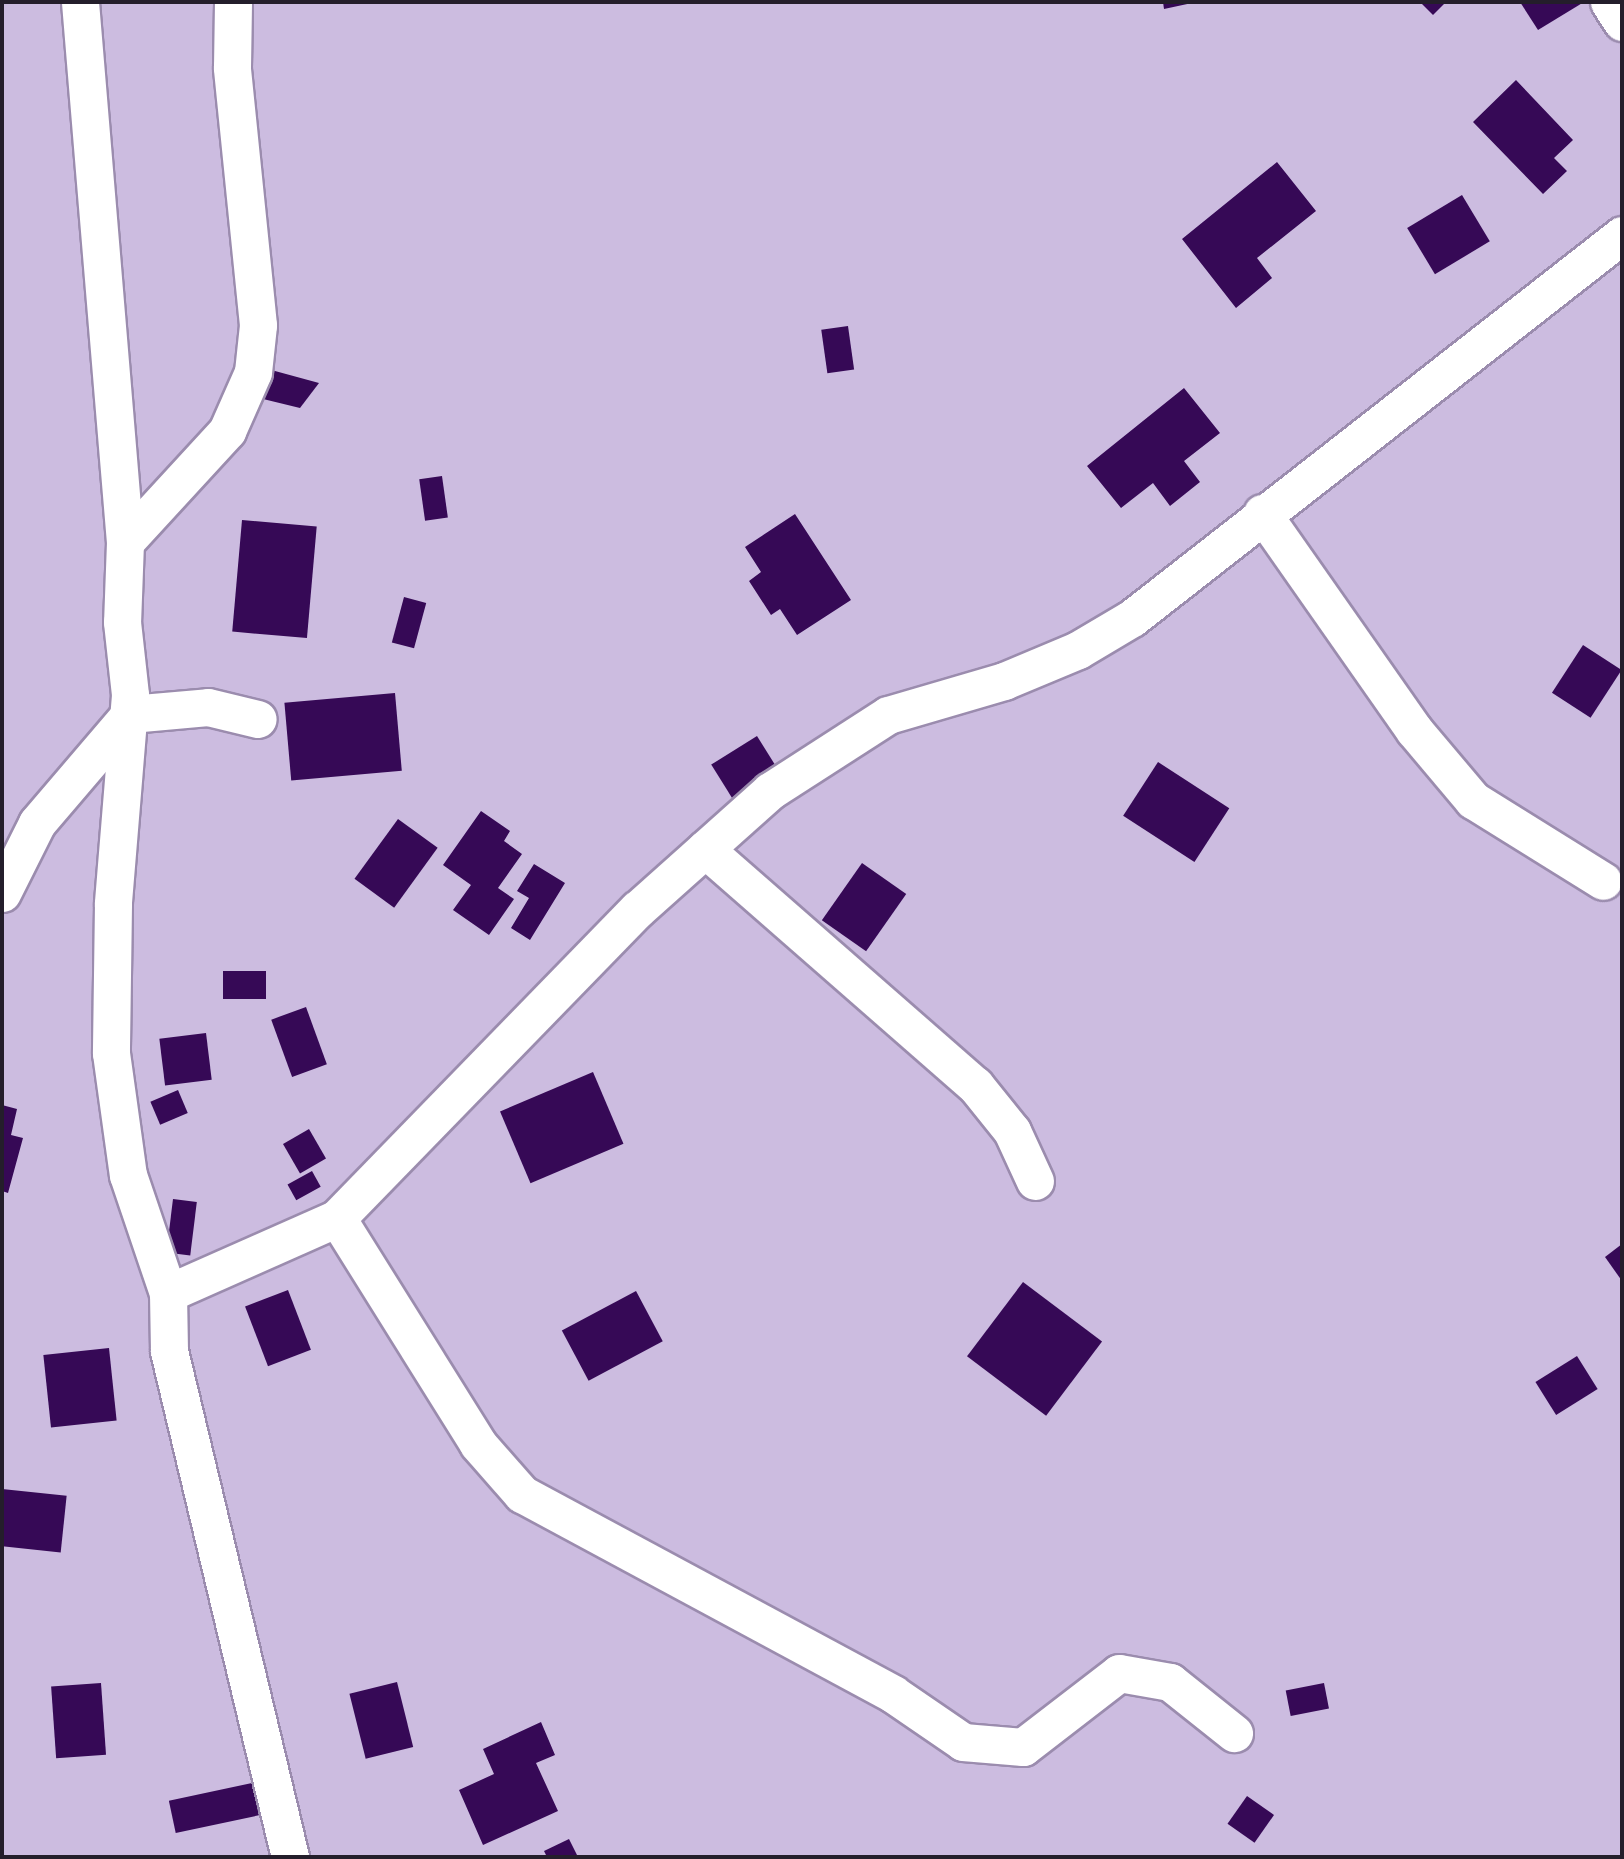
<!DOCTYPE html>
<html>
<head>
<meta charset="utf-8">
<style>
	body { margin:0 }
	#map { position:relative; width:1624px; height:1859px; overflow:hidden; background:#ccbce0; font-family:"IBM Plex Sans",sans-serif }
	div>[style] { position:absolute }
	.building>* { inset:0; background:#360956; transform-origin:0 0 }
	.roads { filter:drop-shadow(2px 0 #9b8cae) drop-shadow(-2px 0 #9b8cae) drop-shadow(0 2px #9b8cae) drop-shadow(0 -2px #9b8cae) }
	.minor>* { height:37px; margin:-18.5px; padding:0 18.5px; transform-origin:18.5px; border-radius:18.5px; background:#fff }
	span { translate:-50% -50%; white-space:nowrap; text-align:center; line-height:1.15; -webkit-text-stroke:7px #d9c9ed; paint-order:stroke }
	.frame { position:absolute; inset:0; border:4px solid #241e2b; pointer-events:none }
</style>
</head>
<body>
<div id="map">
	<div class="building">
		<div style="clip-path:polygon(1163px 2px,1191px 2px,1192px 3px,1164px 9px)"></div>
		<div style="clip-path:polygon(1420px 2px,1446px 2px,1433px 15px)"></div>
		<div style="clip-path:polygon(1520px 2px,1584px 2px,1538px 30px)"></div>
		<div style="clip-path:polygon(1516px 80px,1573px 140px,1554px 158px,1567px 171px,1543px 194px,1473px 122px)"></div>
		<div style="clip-path:polygon(1277px 162px,1316px 211px,1257px 258px,1272px 278px,1236px 308px,1182px 239px)"></div>
		<div style="left:1462px;top:195px;width:54px;height:64px;rotate:59deg"></div>
		<div style="left:848px;top:326px;width:44px;height:27px;rotate:82deg"></div>
		<div style="clip-path:polygon(264px 368px,319px 383px,300px 408px,259px 398px)"></div>
		<div style="clip-path:polygon(1184px 388px,1220px 433px,1184px 461px,1200px 482px,1170px 506px,1153px 483px,1121px 508px,1087px 466px)"></div>
		<div style="left:442px;top:476px;width:42px;height:23px;rotate:82deg"></div>
		<div style="clip-path:polygon(795px 514px,851px 600px,797px 635px,780px 609px,771px 615px,749px 581px,761px 572px,745px 547px)"></div>
		<div style="left:242px;top:520px;width:75px;height:112px;rotate:5deg"></div>
		<div style="left:404px;top:597px;width:23px;height:47px;rotate:15deg"></div>
		<div style="left:1583px;top:645px;width:46px;height:57px;rotate:33deg"></div>
		<div style="left:395px;top:693px;width:78px;height:111px;rotate:85deg"></div>
		<div style="left:757px;top:736px;width:45px;height:54px;rotate:58deg"></div>
		<div style="left:1158px;top:762px;width:85px;height:64px;rotate:33deg"></div>
		<div style="clip-path:polygon(481px 811px,510px 831px,504px 841px,522px 854px,498px 888px,514px 899px,489px 935px,453px 910px,471px 885px,443px 865px)"></div>
		<div style="left:398px;top:819px;width:49px;height:74px;rotate:36deg"></div>
		<div style="left:862px;top:863px;width:54px;height:70px;rotate:35deg"></div>
		<div style="clip-path:polygon(534px 864px,565px 883px,530px 940px,511px 928px,529px 898px,517px 891px)"></div>
		<div style="left:266px;top:971px;width:28px;height:43px;rotate:90deg"></div>
		<div style="left:306px;top:1007px;width:61px;height:37px;rotate:70deg"></div>
		<div style="left:206px;top:1033px;width:47px;height:47px;rotate:83deg"></div>
		<div style="left:593px;top:1072px;width:78px;height:101px;rotate:67deg"></div>
		<div style="left:178px;top:1090px;width:25px;height:30px;rotate:67deg"></div>
		<div style="clip-path:polygon(2px 1105px,17px 1109px,11px 1135px,23px 1138px,8px 1193px,2px 1191px)"></div>
		<div style="left:309px;top:1129px;width:34px;height:30px;rotate:60deg"></div>
		<div style="left:312px;top:1171px;width:18px;height:28px;rotate:61deg"></div>
		<div style="left:173px;top:1199px;width:24px;height:54px;rotate:7deg"></div>
		<div style="clip-path:polygon(1622px 1244px,1622px 1281px,1605px 1257px)"></div>
		<div style="left:1023px;top:1282px;width:99px;height:93px;rotate:37deg"></div>
		<div style="left:288px;top:1290px;width:64px;height:46px;rotate:69deg"></div>
		<div style="left:636px;top:1291px;width:57px;height:84px;rotate:62deg"></div>
		<div style="left:109px;top:1348px;width:73px;height:66px;rotate:84deg"></div>
		<div style="left:1577px;top:1356px;width:39px;height:49px;rotate:58deg"></div>
		<div style="left:2px;top:1489px;width:65px;height:57px;rotate:6deg"></div>
		<div style="left:397px;top:1682px;width:67px;height:49px;rotate:76deg"></div>
		<div style="left:101px;top:1683px;width:72px;height:50px;rotate:86deg"></div>
		<div style="left:1324px;top:1683px;width:26px;height:39px;rotate:79deg"></div>
		<div style="clip-path:polygon(541px 1722px,555px 1755px,536px 1763px,558px 1811px,483px 1845px,459px 1790px,494px 1774px,483px 1749px)"></div>
		<div style="left:252px;top:1783px;width:33px;height:85px;rotate:78deg"></div>
		<div style="left:1247px;top:1796px;width:33px;height:34px;rotate:35deg"></div>
		<div style="clip-path:polygon(569px 1839px,578px 1857px,547px 1857px,544px 1851px)"></div>
	</div>
	<div class="roads">
		<div class="minor">
			<div style="left:80px;top:2px;width:542px;rotate:85.24deg"></div>
			<div style="left:125px;top:542px;width:80px;rotate:92.1deg"></div>
			<div style="left:122px;top:622px;width:73px;rotate:83.7deg"></div>
			<div style="left:130px;top:695px;width:210px;rotate:94.7deg"></div>
			<div style="left:113px;top:904px;width:149px;rotate:90.8deg"></div>
			<div style="left:111px;top:1053px;width:123px;rotate:82.1deg"></div>
			<div style="left:128px;top:1175px;width:125px;rotate:71.3deg"></div>
			<div style="left:168px;top:1293px;width:58px;rotate:89deg"></div>
			<div style="left:169px;top:1351px;width:520px;rotate:76.55deg"></div>
			<div style="left:1609px;top:2px;width:24px;rotate:57deg"></div>
			<div style="left:1262px;top:513px;width:265px;rotate:55deg"></div>
			<div style="left:1414px;top:730px;width:92px;rotate:49.9deg"></div>
			<div style="left:1473px;top:800px;width:153px;rotate:31.9deg"></div>
			<div style="left:125px;top:542px;width:151px;rotate:-47.4deg"></div>
			<div style="left:227px;top:431px;width:64px;rotate:-66.2deg"></div>
			<div style="left:253px;top:372px;width:47px;rotate:-83.9deg"></div>
			<div style="left:258px;top:325px;width:259px;rotate:-95.8deg"></div>
			<div style="left:232px;top:67px;width:65px;rotate:-89.1deg"></div>
			<div style="left:705px;top:849px;width:359px;rotate:41.2deg"></div>
			<div style="left:975px;top:1085px;width:59px;rotate:51.2deg"></div>
			<div style="left:1012px;top:1131px;width:55px;rotate:65.3deg"></div>
			<div style="left:2px;top:893px;width:78px;rotate:-63.4deg"></div>
			<div style="left:37px;top:823px;width:143px;rotate:-49.5deg"></div>
			<div style="left:130px;top:714px;width:78px;rotate:-5.1deg"></div>
			<div style="left:208px;top:707px;width:51px;rotate:13.5deg"></div>
			<div style="left:337px;top:1218px;width:266px;rotate:58deg"></div>
			<div style="left:478px;top:1444px;width:67px;rotate:48.7deg"></div>
			<div style="left:522px;top:1494px;width:421px;rotate:28.3deg"></div>
			<div style="left:893px;top:1694px;width:85px;rotate:34.4deg"></div>
			<div style="left:963px;top:1742px;width:60px;rotate:4.8deg"></div>
			<div style="left:1023px;top:1747px;width:121px;rotate:-37.6deg"></div>
			<div style="left:1119px;top:1673px;width:52px;rotate:10deg"></div>
			<div style="left:1170px;top:1682px;width:82px;rotate:38.6deg"></div>
			<div style="left:168px;top:1293px;width:185px;rotate:-23.9deg"></div>
			<div style="left:337px;top:1218px;width:431px;rotate:-45.8deg"></div>
			<div style="left:638px;top:909px;width:177px;rotate:-41.8deg"></div>
			<div style="left:770px;top:791px;width:140px;rotate:-32.8deg"></div>
			<div style="left:888px;top:715px;width:121px;rotate:-16.3deg"></div>
			<div style="left:1004px;top:681px;width:80px;rotate:-22.7deg"></div>
			<div style="left:1078px;top:650px;width:63px;rotate:-30.7deg"></div>
			<div style="left:1132px;top:618px;width:622px;rotate:-38.01deg"></div>
		</div>
	</div>
	<div class="frame"></div>
</div>
</body>
</html>
